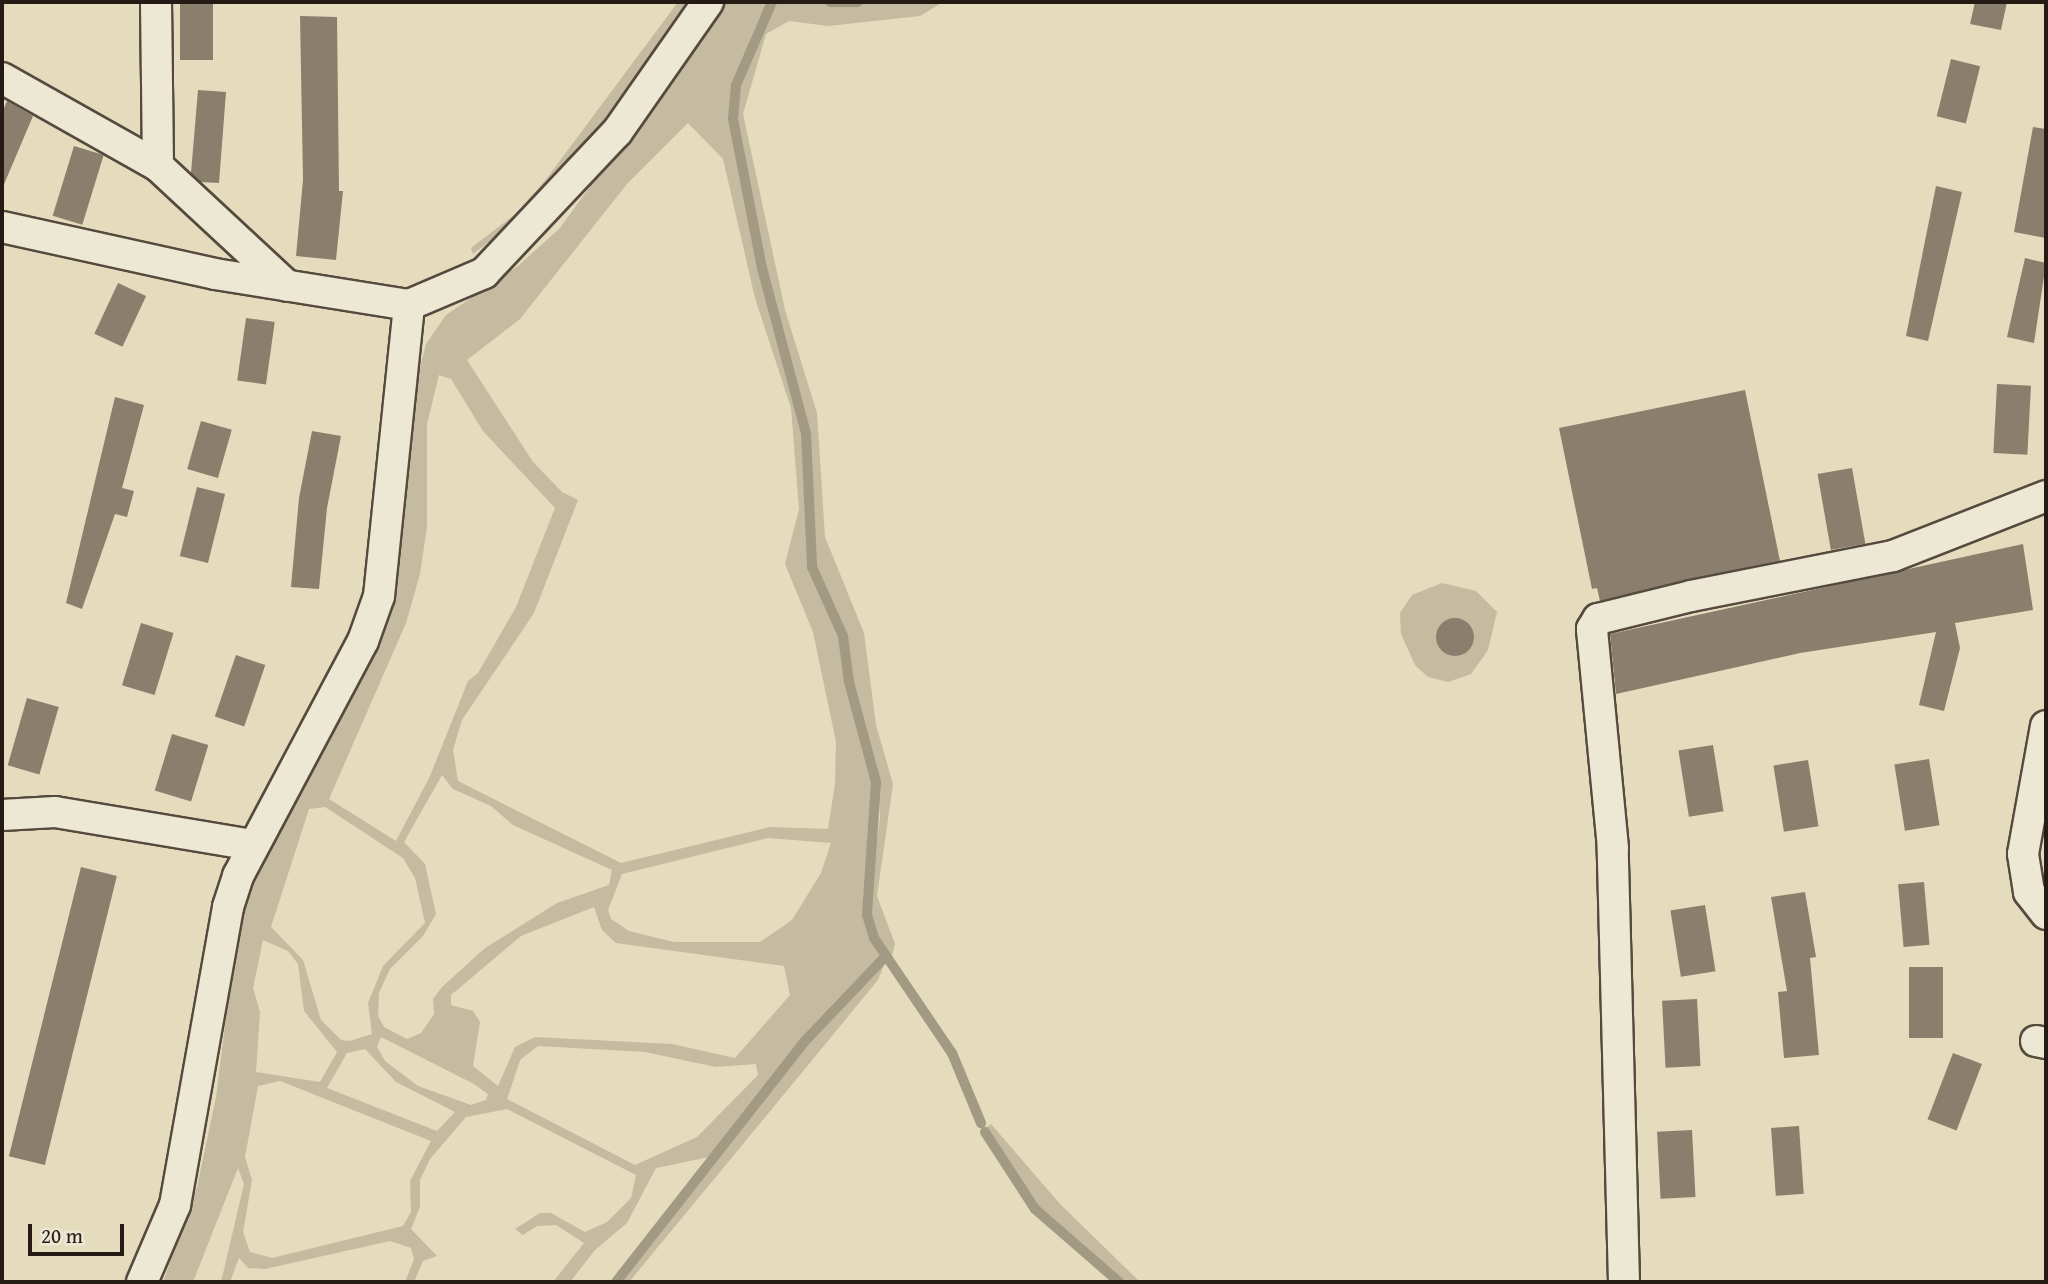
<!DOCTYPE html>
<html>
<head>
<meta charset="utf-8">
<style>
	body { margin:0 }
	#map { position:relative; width:2048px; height:1284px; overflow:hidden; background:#e4dcbd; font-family:"Gentium Book Plus",serif }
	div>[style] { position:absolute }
	.green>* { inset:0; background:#c4bba0 }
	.stream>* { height:10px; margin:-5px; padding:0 5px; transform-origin:5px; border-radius:5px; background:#a39a84 }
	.building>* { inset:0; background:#897f6c; transform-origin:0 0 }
	.round { border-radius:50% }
	.roads { filter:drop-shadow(2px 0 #564a3f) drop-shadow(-2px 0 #564a3f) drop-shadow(0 2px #564a3f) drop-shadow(0 -2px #564a3f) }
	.street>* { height:30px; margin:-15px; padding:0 15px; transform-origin:15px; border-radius:15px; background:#ede8d4 }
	span { translate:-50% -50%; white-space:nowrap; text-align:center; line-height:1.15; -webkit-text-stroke:5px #ede8d4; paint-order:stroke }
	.frame { position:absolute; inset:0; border:4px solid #261a15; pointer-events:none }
	.scale { position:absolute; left:28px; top:1224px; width:96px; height:32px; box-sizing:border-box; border:4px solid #261a15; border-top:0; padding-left:9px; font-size:21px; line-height:24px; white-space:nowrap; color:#261a15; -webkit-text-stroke:5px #ede8d4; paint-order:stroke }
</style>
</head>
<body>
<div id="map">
	<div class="green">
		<div style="clip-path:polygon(678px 2px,690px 2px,571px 165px,529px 211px,473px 254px,471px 248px,517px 213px,547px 178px)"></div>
		<div style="clip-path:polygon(evenodd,724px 2px,769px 2px,734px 84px,730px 119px,760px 268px,804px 433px,809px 567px,841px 636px,847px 683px,873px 783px,863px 901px,871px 939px,883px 956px,803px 1039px,709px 1157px,656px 1168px,627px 1223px,595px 1250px,570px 1282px,553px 1282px,584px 1243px,556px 1225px,537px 1226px,523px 1235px,515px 1229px,540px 1213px,551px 1213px,585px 1232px,607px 1222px,631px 1198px,636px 1175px,507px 1109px,466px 1117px,430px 1159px,420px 1180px,420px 1207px,411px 1229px,437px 1256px,423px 1261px,414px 1282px,405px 1282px,414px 1259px,411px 1248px,390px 1241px,265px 1269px,248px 1268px,239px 1258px,230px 1282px,221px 1282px,244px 1184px,238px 1168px,193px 1282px,163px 1282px,197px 1187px,216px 1097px,240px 907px,392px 597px,410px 406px,426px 344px,446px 315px,518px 266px,560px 228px,724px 2px,688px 123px,723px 159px,755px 298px,791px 408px,799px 509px,785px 564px,813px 632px,836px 742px,835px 784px,828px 829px,770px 827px,621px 863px,458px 781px,453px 750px,462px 720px,534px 613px,578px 500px,562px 492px,533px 462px,467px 360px,520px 319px,627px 184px,688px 123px,724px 2px,439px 375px,451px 379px,483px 431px,555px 508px,516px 607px,478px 673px,468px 681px,430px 776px,396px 841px,329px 799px,406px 623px,420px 574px,427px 527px,427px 424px,439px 375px,724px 2px,442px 775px,453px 789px,491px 806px,513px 825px,612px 870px,609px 885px,557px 903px,485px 948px,442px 987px,433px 999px,434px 1014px,421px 1033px,407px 1039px,384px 1027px,378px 1016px,379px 993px,390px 969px,423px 936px,436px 914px,425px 864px,404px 842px,442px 775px,724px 2px,325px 807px,403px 858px,415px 878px,425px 923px,383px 966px,368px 1003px,372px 1034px,350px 1041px,341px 1040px,321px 1020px,303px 960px,271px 927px,309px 809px,325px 807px,724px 2px,768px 838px,831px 843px,821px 873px,792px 920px,760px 942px,674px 942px,629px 931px,611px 919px,608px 910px,622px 874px,768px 838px,724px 2px,594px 907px,602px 930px,616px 943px,784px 966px,790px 995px,735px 1058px,672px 1044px,535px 1037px,515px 1047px,498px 1086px,473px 1066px,480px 1022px,473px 1011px,451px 1005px,451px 995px,521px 936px,594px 907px,724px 2px,263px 940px,288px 951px,298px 964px,304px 1011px,337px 1052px,320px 1082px,256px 1072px,260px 1012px,253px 988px,263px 940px,724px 2px,381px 1037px,474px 1084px,488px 1094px,486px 1100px,471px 1105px,418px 1086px,385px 1061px,377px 1047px,381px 1037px,724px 2px,538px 1046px,645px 1052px,716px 1067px,756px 1064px,758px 1075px,697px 1137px,635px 1165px,507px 1099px,520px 1060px,538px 1046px,724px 2px,365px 1049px,396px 1082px,455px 1112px,437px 1131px,327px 1088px,347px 1053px,365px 1049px,724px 2px,280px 1081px,431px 1141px,410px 1181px,411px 1212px,403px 1226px,272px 1258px,250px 1252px,243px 1232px,252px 1180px,245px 1157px,258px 1086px,280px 1081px)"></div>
		<div style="clip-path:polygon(774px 2px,943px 2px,920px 16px,828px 26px,789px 21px,766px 34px,743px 114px,785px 310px,817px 413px,825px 537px,864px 633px,876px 725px,893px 784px,877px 896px,895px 944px,891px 960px,876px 937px,868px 901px,880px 817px,878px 782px,851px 681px,846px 635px,814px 566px,808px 433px,765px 267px,735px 118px,739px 86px)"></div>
		<div style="clip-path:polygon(1442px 583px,1476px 591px,1497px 612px,1488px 650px,1471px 674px,1448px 682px,1428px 677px,1415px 665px,1401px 634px,1400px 613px,1412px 595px)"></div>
		<div style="clip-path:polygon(886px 960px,878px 980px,734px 1155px,629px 1282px,619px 1282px,807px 1042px)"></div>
		<div style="clip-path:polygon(991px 1124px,1060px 1204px,1140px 1282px,1122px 1282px,1037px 1208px,998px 1154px,985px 1128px)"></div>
	</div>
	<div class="stream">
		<div style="left:772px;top:2px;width:90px;rotate:113.4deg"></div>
		<div style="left:736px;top:85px;width:34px;rotate:95deg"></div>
		<div style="left:733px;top:119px;width:152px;rotate:79deg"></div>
		<div style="left:762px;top:268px;width:171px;rotate:75.1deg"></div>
		<div style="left:806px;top:433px;width:134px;rotate:87.4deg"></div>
		<div style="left:812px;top:567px;width:76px;rotate:65.8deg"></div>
		<div style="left:843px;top:636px;width:46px;rotate:82.6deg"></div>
		<div style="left:849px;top:682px;width:104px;rotate:74.9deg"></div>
		<div style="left:876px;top:782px;width:133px;rotate:93.9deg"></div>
		<div style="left:867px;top:915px;width:24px;rotate:73deg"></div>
		<div style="left:874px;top:938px;width:139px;rotate:55.9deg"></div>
		<div style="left:952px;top:1053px;width:76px;rotate:67.5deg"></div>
		<div style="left:830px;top:2px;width:28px"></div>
		<div style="left:985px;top:1132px;width:92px;rotate:57deg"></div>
		<div style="left:1035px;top:1209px;width:111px;rotate:41deg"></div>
		<div style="left:616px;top:1282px;width:306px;rotate:-51.9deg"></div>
		<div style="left:805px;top:1041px;width:117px;rotate:-46.4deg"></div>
	</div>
	<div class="building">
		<div style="left:180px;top:2px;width:33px;height:58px"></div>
		<div style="clip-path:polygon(1975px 2px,2007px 2px,2001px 30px,1970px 24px)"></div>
		<div style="clip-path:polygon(300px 16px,337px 17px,339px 191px,343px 191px,336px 260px,296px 256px,303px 180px)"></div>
		<div style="left:1951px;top:59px;width:30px;height:59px;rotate:14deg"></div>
		<div style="clip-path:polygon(198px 90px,226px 92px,219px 183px,200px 182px,191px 173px)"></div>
		<div style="clip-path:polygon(7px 101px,33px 116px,2px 189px,2px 113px)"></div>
		<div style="clip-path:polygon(2033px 127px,2046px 129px,2046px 238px,2014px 232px)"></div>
		<div style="left:74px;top:146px;width:31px;height:73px;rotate:17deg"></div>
		<div style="clip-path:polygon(1936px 186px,1962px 192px,1928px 341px,1906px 336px)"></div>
		<div style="clip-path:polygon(2025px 258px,2046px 263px,2034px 343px,2007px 337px)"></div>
		<div style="left:118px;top:283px;width:31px;height:56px;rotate:25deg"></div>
		<div style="left:246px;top:318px;width:29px;height:63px;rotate:8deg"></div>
		<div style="left:1997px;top:384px;width:34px;height:69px;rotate:3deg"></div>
		<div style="clip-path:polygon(1745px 390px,1780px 561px,1600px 601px,1597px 588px,1592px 589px,1559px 428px)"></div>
		<div style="clip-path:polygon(115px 397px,144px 405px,122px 488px,134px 491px,127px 517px,115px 514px,82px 609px,66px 603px)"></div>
		<div style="left:201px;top:421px;width:32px;height:50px;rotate:16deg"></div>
		<div style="clip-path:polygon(312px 431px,341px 436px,327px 508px,319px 589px,291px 587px,299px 498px)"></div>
		<div style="left:1852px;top:468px;width:77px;height:35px;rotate:80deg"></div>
		<div style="left:197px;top:487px;width:29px;height:71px;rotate:14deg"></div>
		<div style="clip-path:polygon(2023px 544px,2033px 610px,1955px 623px,1960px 648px,1944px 711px,1919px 705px,1936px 632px,1800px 653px,1616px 694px,1610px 634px)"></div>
		<div class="round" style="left:1436px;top:618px;width:38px;height:38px"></div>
		<div style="left:141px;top:623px;width:34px;height:65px;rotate:17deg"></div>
		<div style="left:236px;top:655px;width:31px;height:65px;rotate:19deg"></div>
		<div style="left:27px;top:698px;width:33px;height:70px;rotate:16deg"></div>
		<div style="left:172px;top:734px;width:38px;height:59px;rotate:17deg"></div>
		<div style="left:1713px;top:745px;width:67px;height:35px;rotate:81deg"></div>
		<div style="left:1929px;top:759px;width:67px;height:35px;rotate:81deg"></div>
		<div style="left:1808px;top:760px;width:67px;height:35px;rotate:81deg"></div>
		<div style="left:81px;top:867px;width:37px;height:298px;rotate:14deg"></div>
		<div style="left:1924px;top:882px;width:63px;height:26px;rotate:85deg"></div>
		<div style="clip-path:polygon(1805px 892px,1816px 957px,1810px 958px,1819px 1055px,1784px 1058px,1778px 992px,1787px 991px,1771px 897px)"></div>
		<div style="left:1705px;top:905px;width:67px;height:35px;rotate:81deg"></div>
		<div style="left:1909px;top:967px;width:34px;height:71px"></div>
		<div style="left:1697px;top:999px;width:67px;height:35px;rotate:87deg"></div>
		<div style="left:1953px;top:1053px;width:31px;height:71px;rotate:21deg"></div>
		<div style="left:1799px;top:1126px;width:68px;height:28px;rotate:86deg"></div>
		<div style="left:1692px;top:1130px;width:67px;height:35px;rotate:87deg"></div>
	</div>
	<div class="roads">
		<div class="street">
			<div style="left:156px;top:2px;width:164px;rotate:89.3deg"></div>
			<div style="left:2px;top:78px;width:179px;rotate:29.4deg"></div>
			<div style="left:158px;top:166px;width:176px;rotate:42.9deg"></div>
			<div style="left:2px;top:227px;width:218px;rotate:12.4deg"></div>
			<div style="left:215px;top:274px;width:196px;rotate:9.1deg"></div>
			<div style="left:409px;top:305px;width:82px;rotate:-23.1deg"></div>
			<div style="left:484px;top:273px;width:194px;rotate:-46.7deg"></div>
			<div style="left:617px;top:132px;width:159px;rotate:-55deg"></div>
			<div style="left:2046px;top:726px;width:130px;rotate:100.2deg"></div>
			<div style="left:2023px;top:854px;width:38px;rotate:81deg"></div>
			<div style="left:2029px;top:892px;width:28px;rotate:52deg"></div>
			<div style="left:2px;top:815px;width:53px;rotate:-3.2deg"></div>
			<div style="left:55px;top:812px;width:200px;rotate:9.5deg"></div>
			<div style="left:2036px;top:1041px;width:10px;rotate:11deg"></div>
			<div style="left:142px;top:1282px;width:84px;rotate:-66.8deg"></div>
			<div style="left:175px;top:1205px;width:303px;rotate:-79.9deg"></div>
			<div style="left:228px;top:907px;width:33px;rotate:-72deg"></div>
			<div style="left:238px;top:876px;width:266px;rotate:-62deg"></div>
			<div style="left:363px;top:641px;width:48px;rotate:-70.4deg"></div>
			<div style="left:379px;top:596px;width:293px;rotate:-84.1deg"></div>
			<div style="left:1624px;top:1282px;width:434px;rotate:-91.5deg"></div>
			<div style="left:1613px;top:848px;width:220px;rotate:-95.5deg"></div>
			<div style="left:1592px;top:629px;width:12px;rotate:-59deg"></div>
			<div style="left:1598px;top:619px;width:96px;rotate:-13.9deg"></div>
			<div style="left:1691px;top:596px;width:206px;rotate:-11.2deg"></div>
			<div style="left:1893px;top:556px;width:164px;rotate:-21.4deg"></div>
		</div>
	</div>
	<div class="frame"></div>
	<div class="scale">20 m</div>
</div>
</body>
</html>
